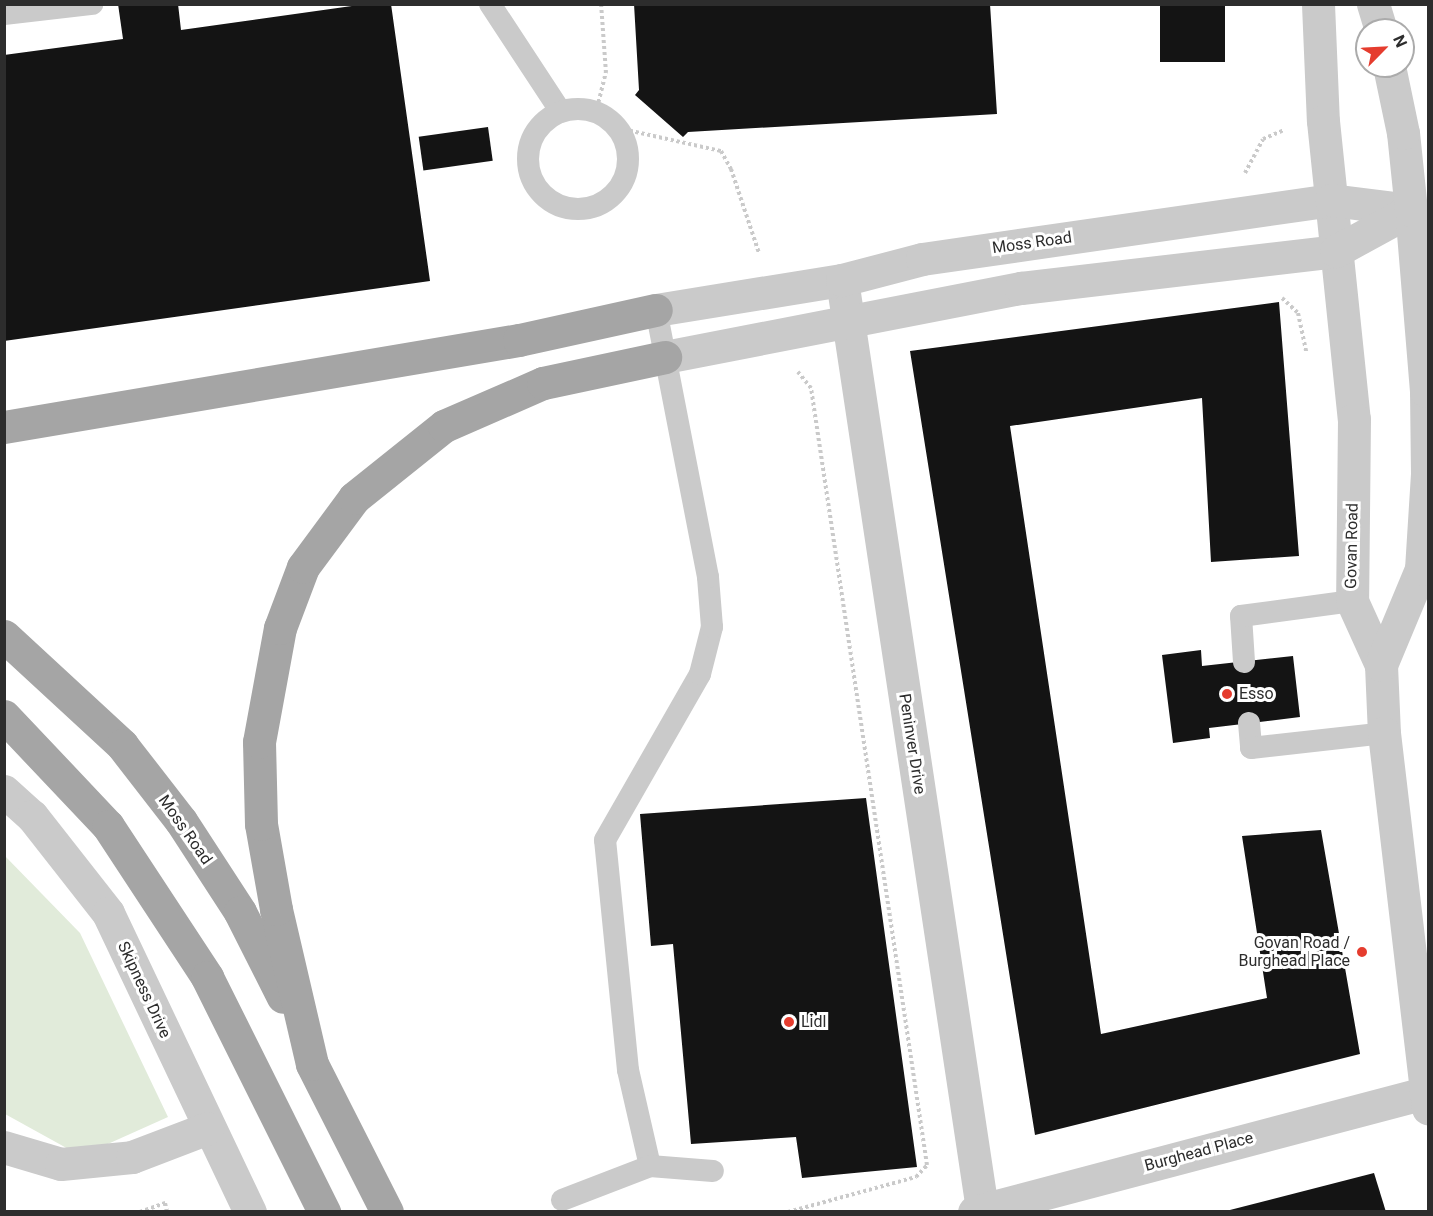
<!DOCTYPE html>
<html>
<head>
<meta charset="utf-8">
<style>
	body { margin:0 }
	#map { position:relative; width:1433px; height:1216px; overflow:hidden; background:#fff; font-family:Roboto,sans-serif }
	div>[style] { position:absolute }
	.green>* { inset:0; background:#e1ebda }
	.building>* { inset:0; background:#141414; transform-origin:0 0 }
	.path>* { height:4px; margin-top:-2px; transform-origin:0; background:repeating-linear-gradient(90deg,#cacaca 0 3px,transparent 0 6px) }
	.service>* { height:22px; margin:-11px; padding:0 11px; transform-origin:11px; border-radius:11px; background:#cacaca }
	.service>.ring { margin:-11px; padding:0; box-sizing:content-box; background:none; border:22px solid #cacaca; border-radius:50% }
	.minor>* { height:33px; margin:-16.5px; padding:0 16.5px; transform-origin:16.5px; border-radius:16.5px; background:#cacaca }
	.tertiary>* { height:33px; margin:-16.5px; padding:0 16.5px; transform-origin:16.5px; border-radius:16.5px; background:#cacaca }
	.primary>* { height:33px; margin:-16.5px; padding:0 16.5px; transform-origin:16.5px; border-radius:16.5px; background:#a5a5a5 }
	.dots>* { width:16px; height:16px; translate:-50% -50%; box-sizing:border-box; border:3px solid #fff; border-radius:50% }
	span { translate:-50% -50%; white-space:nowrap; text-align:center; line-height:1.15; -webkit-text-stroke:6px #fff; paint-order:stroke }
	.street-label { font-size:16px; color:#2d2d2d }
	.poi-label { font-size:16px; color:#2d2d2d }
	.left { translate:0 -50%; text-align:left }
	.right { translate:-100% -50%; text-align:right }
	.frame { position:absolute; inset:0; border:6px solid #2d2d2d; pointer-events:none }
	.north { position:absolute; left:1355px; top:18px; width:60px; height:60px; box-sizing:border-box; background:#fff; border:2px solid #ababab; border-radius:50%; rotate:66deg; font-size:16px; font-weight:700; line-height:24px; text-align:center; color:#2d2d2d }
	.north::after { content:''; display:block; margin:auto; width:21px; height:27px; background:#e53c2e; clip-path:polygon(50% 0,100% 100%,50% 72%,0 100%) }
</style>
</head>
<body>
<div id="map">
	<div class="green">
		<div style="clip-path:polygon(4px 855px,80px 933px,168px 1117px,81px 1156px,5px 1114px)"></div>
	</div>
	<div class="building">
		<div style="clip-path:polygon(118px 4px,178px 4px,181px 30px,366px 4px,391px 4px,430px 281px,4px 341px,4px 55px,123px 39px)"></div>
		<div style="clip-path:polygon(634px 4px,990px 4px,997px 114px,688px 132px,683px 137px,635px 95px,639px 90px)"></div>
		<div style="left:1160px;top:4px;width:65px;height:58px"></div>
		<div style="left:488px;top:127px;width:34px;height:70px;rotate:82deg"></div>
		<div style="clip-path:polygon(1279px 302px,1299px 556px,1211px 562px,1202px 398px,1010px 426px,1101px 1034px,1267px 998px,1242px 836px,1321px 830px,1360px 1054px,1035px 1135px,910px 351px)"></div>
		<div style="clip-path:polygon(1201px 650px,1202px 666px,1293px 656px,1300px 717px,1209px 728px,1210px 738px,1173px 743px,1162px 655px)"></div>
		<div style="clip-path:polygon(866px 798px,917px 1167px,802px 1178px,796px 1137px,691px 1144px,673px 944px,651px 946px,640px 814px)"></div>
		<div style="clip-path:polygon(1374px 1173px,1386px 1212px,1226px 1212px,1226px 1211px)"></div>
	</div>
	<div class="path">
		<div style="left:597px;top:108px;width:36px;rotate:-76deg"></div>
		<div style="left:606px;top:73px;width:69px;rotate:-94.1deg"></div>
		<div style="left:618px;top:128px;width:106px;rotate:12.6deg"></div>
		<div style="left:721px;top:151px;width:21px;rotate:61deg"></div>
		<div style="left:731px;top:169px;width:89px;rotate:71.6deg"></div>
		<div style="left:1245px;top:173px;width:38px;rotate:-62deg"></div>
		<div style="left:1263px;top:139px;width:23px;rotate:-23deg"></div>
		<div style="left:1282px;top:298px;width:22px;rotate:43deg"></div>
		<div style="left:1298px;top:313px;width:40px;rotate:78deg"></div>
		<div style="left:140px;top:1212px;width:27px;rotate:-20deg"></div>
		<div style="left:165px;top:1203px;width:9px;rotate:77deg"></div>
		<div style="left:788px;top:1212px;width:133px;rotate:-15.3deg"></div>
		<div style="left:916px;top:1177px;width:16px;rotate:-47deg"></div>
		<div style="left:927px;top:1165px;width:786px;rotate:-98.49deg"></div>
		<div style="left:811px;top:388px;width:21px;rotate:-129deg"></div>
	</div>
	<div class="service">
		<div style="left:490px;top:4px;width:129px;rotate:56.7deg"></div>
		<div style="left:4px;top:14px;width:89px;rotate:-6.5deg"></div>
		<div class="ring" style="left:528px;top:109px;width:78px;height:78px"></div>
		<div style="left:1244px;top:662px;width:46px;rotate:-93.7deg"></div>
		<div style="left:1241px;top:616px;width:112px;rotate:-7.7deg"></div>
		<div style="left:1249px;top:723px;width:25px;rotate:85deg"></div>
		<div style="left:1251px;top:748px;width:134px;rotate:-6.4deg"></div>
		<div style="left:650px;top:1166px;width:98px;rotate:-102.9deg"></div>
		<div style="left:628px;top:1070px;width:231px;rotate:-95.7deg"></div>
		<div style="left:605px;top:840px;width:191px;rotate:-60.2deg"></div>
		<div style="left:700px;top:674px;width:49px;rotate:-75.7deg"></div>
		<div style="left:712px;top:627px;width:50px;rotate:-94.6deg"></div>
		<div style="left:708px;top:577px;width:272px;rotate:-101deg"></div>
		<div style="left:562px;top:1200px;width:94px;rotate:-21.1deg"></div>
		<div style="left:650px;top:1166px;width:63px;rotate:4.5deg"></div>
	</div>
	<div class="minor">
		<div style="left:842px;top:280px;width:939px;rotate:81.43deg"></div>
		<div style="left:4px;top:791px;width:38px;rotate:42deg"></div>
		<div style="left:32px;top:816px;width:123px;rotate:51.9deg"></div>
		<div style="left:108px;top:913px;width:331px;rotate:64.6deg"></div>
		<div style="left:4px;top:1147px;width:59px;rotate:16.6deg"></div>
		<div style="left:61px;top:1164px;width:71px;rotate:-5.6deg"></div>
		<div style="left:132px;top:1157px;width:81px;rotate:-20.9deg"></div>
		<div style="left:974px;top:1212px;width:466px;rotate:-14.8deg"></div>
	</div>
	<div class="tertiary">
		<div style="left:1318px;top:4px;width:117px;rotate:87.6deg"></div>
		<div style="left:1323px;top:121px;width:300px;rotate:84.1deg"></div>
		<div style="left:1354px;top:419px;width:182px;rotate:90.6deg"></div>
		<div style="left:1352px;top:601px;width:70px;rotate:65.6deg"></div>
		<div style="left:1381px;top:665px;width:68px;rotate:87.5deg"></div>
		<div style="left:1384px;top:733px;width:378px;rotate:83.3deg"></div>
		<div style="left:1373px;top:4px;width:27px;rotate:73deg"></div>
		<div style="left:656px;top:310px;width:188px;rotate:-9.2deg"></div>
		<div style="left:842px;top:280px;width:83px;rotate:-14.7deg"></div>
		<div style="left:922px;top:259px;width:413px;rotate:-8.2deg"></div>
		<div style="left:1331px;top:200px;width:81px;rotate:7.1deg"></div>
		<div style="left:665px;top:357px;width:363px;rotate:-11deg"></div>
		<div style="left:1021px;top:288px;width:317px;rotate:-6.7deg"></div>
		<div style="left:1336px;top:251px;width:85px;rotate:-28.7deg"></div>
		<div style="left:1381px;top:665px;width:104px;rotate:-67.4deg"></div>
		<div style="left:1421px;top:569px;width:96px;rotate:-86.4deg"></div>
		<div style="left:1427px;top:473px;width:82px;rotate:-90.7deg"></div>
		<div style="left:1426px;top:391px;width:182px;rotate:-94.7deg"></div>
		<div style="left:1411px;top:210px;width:77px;rotate:-95.9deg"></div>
		<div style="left:1403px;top:133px;width:68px;rotate:-101.8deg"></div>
	</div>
	<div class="primary">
		<div style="left:4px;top:427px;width:522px;rotate:-9.59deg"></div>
		<div style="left:519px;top:340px;width:140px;rotate:-12.4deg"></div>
		<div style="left:4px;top:636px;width:161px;rotate:42.7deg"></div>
		<div style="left:122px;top:745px;width:96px;rotate:52.2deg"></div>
		<div style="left:181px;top:821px;width:108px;rotate:57deg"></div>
		<div style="left:240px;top:912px;width:95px;rotate:63.2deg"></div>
		<div style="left:4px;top:716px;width:151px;rotate:46.6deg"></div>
		<div style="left:108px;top:826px;width:181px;rotate:56.7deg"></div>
		<div style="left:207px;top:977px;width:263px;rotate:63.5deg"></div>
		<div style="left:387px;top:1212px;width:166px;rotate:-116.9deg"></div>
		<div style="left:312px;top:1064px;width:159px;rotate:-103.1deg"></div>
		<div style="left:276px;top:909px;width:86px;rotate:-100deg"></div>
		<div style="left:261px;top:824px;width:82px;rotate:-91.4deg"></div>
		<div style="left:259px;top:742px;width:116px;rotate:-79.6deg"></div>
		<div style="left:280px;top:628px;width:65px;rotate:-69.3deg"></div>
		<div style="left:303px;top:567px;width:86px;rotate:-53.5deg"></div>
		<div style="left:354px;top:498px;width:115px;rotate:-38.7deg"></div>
		<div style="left:444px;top:426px;width:108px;rotate:-23.5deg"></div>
		<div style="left:543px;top:383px;width:125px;rotate:-12deg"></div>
	</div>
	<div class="dots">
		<div style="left:1227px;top:694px;background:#e53c2e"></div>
		<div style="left:1362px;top:952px;background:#e53c2e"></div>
		<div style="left:789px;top:1022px;background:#e53c2e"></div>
	</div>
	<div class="street-label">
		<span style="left:1032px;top:243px;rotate:-8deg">Moss Road</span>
		<span style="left:1352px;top:546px;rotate:-89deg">Govan Road</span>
		<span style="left:912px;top:744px;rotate:81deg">Peninver Drive</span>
		<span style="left:185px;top:830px;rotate:55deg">Moss Road</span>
		<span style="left:144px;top:990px;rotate:65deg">Skipness Drive</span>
		<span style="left:1199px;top:1152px;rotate:-15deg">Burghead Place</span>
	</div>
	<div class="poi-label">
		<span class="left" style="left:1239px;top:694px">Esso</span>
		<span class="right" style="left:1350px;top:952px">Govan Road /<br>Burghead Place</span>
		<span class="left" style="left:801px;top:1022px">Lidl</span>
	</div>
	<div class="frame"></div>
	<div class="north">N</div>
</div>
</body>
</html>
